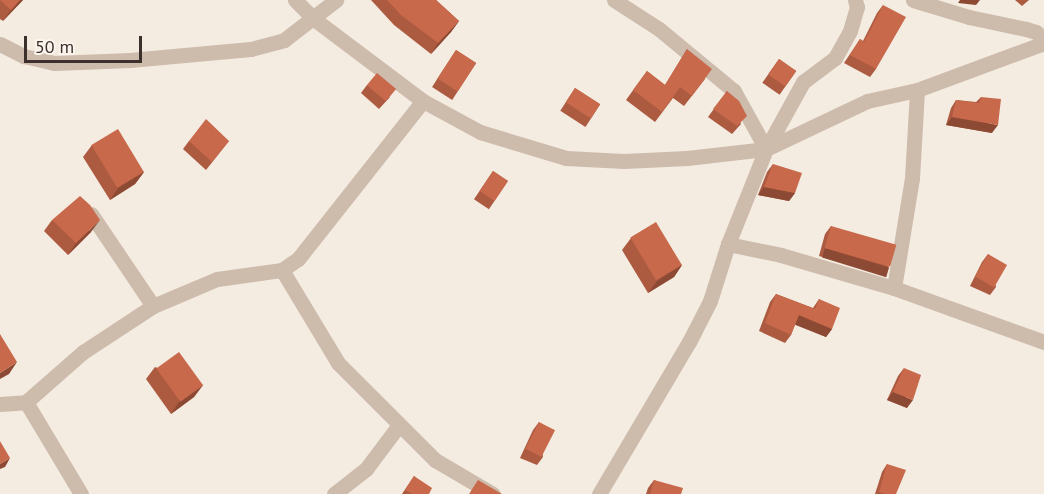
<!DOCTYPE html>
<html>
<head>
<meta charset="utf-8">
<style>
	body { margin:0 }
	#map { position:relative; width:1044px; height:494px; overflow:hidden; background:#f4ebe1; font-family:"PT Sans",sans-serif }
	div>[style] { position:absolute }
	.minor>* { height:15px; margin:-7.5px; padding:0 7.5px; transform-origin:7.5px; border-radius:7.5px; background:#cdbbac }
	.tertiary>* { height:15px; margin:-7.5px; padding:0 7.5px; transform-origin:7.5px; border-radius:7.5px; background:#cdbbac }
	.wall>* { inset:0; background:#ac5a40; transform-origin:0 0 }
	.shaded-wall>* { inset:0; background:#8c4a34; transform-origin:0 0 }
	.building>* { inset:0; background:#c8694b; transform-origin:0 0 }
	span { translate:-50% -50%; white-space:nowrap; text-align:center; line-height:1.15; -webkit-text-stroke:4.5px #fbf5ee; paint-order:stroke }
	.scale { position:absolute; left:24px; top:36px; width:118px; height:27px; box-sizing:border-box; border:3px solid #3b302b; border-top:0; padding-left:8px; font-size:18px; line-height:21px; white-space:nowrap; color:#3b302b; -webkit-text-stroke:4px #fbf5ee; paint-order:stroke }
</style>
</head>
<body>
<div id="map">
	<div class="minor">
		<div style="left:614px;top:0;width:54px;rotate:32.8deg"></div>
		<div style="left:659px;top:29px;width:97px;rotate:39.6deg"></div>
		<div style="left:734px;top:91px;width:66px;rotate:61.1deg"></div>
		<div style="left:913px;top:0;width:59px;rotate:16.9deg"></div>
		<div style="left:969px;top:17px;width:58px;rotate:11.9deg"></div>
		<div style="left:1026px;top:29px;width:10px;rotate:17deg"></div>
		<div style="left:1036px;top:32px;width:11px;rotate:45deg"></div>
		<div style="left:0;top:44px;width:27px;rotate:27deg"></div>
		<div style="left:24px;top:56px;width:31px;rotate:13deg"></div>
		<div style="left:54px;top:63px;width:76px;rotate:-2.3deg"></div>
		<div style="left:130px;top:60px;width:121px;rotate:-5.2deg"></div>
		<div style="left:251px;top:49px;width:34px;rotate:-15deg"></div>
		<div style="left:284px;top:40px;width:66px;rotate:-37.6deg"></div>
		<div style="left:91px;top:214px;width:111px;rotate:56deg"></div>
		<div style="left:728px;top:244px;width:54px;rotate:11.7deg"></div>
		<div style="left:781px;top:255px;width:118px;rotate:16.3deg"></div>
		<div style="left:894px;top:288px;width:159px;rotate:19.8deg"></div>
		<div style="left:282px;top:270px;width:109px;rotate:58.9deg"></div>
		<div style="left:338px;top:363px;width:137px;rotate:45deg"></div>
		<div style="left:435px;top:460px;width:67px;rotate:30.4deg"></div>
		<div style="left:894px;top:288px;width:111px;rotate:-80.7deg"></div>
		<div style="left:912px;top:178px;width:88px;rotate:-86.7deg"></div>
		<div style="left:26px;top:402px;width:107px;rotate:59.1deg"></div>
		<div style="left:0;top:404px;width:26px;rotate:-4deg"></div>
		<div style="left:26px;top:402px;width:76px;rotate:-41.3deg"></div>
		<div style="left:83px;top:352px;width:84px;rotate:-33.3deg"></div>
		<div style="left:153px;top:306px;width:69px;rotate:-22.9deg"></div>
		<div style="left:217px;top:279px;width:66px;rotate:-7.9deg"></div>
		<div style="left:282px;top:270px;width:19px;rotate:-35deg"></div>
		<div style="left:298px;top:259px;width:201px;rotate:-51.7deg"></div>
		<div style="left:334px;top:494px;width:41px;rotate:-38deg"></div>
		<div style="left:366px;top:469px;width:55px;rotate:-53.1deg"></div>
		<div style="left:599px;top:494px;width:177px;rotate:-59.4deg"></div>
		<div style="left:689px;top:342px;width:46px;rotate:-62.9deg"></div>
		<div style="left:710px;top:301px;width:60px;rotate:-72.5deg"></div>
		<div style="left:728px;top:244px;width:102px;rotate:-68.2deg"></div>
		<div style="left:766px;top:149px;width:77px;rotate:-61.1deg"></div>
		<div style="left:803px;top:82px;width:40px;rotate:-37deg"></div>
		<div style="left:835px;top:58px;width:31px;rotate:-61deg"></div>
		<div style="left:850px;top:31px;width:25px;rotate:-74deg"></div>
		<div style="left:857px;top:7px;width:7px;rotate:-106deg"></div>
	</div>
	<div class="tertiary">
		<div style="left:295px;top:0;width:27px;rotate:45deg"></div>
		<div style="left:314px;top:19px;width:136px;rotate:37deg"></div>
		<div style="left:423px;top:101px;width:65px;rotate:28.5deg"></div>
		<div style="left:480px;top:132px;width:90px;rotate:16.8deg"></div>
		<div style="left:566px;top:158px;width:58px;rotate:3deg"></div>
		<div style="left:624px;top:161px;width:63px;rotate:-2.7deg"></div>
		<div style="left:687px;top:158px;width:80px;rotate:-6.5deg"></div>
		<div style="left:766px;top:149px;width:112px;rotate:-25.4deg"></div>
		<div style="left:867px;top:101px;width:51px;rotate:-12.4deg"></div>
		<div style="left:917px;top:90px;width:135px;rotate:-20.3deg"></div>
	</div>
	<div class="wall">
		<div style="clip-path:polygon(0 0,23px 0,3px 21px,0 19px)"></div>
		<div style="clip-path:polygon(371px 0,436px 0,459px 21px,451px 32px,431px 54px,394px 25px)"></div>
		<div style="clip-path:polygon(1015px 0,1029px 0,1022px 6px)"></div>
		<div style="clip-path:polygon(883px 5px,876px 69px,870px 77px,844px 63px,860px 39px,863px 41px,877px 13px)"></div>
		<div style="clip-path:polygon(687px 49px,705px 79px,684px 106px,673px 98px,655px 122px,626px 100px,647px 71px,665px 85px)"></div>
		<div style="left:456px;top:50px;width:24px;height:44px;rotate:33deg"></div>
		<div style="left:779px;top:59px;width:21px;height:29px;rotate:35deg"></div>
		<div style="clip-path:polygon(367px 85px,390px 97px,379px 109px,361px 93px)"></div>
		<div style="left:575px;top:88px;width:30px;height:27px;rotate:33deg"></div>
		<div style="clip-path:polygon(727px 91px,741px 124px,732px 134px,708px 117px)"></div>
		<div style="clip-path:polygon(981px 97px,992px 133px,946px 125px,951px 108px,956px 100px,976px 102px)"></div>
		<div style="clip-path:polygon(189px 141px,229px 141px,206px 170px,183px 149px)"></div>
		<div style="clip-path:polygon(92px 145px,144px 172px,135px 184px,110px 200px,83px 157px)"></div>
		<div style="clip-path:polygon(773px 164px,795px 193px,789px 201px,758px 195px,767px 172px)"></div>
		<div style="left:493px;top:171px;width:18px;height:34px;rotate:34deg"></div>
		<div style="clip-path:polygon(52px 220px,91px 232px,68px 255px,44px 231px)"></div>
		<div style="clip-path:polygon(831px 226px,889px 267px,884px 275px,819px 256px,825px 234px)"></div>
		<div style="clip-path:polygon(631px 238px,682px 265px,674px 277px,648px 293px,622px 250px)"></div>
		<div style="clip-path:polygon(988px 254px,996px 287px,990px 295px,970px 286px,982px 262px)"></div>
		<div style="clip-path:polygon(776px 294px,813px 308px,819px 299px,832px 329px,826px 337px,795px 324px,791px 335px,785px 343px,759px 331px,770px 302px)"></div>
		<div style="clip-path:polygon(155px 367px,203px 385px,194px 397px,171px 414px,146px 379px)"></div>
		<div style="clip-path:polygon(904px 368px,907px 408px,887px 400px,898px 376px)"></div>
		<div style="clip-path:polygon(539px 422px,543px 457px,537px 465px,520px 458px,533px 430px)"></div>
		<div style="clip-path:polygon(887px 464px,896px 494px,875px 494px,882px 472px)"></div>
		<div style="clip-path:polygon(414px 476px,429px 494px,402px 494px)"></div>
		<div style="clip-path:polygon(654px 480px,681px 494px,646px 494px,648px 488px)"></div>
	</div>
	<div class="shaded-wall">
		<div style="clip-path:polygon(20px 0,23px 0,3px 21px,11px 10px)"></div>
		<div style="clip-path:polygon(960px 0,980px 0,976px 5px,958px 3px)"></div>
		<div style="clip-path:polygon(459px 21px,451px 32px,431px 54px,438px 43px)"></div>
		<div style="clip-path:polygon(952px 117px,998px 125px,992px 133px,946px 125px)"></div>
		<div style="clip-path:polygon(144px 172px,135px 184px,110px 200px,118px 188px)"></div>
		<div style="clip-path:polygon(764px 187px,795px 193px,789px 201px,758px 195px)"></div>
		<div style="clip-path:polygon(100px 220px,91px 232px,68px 255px,76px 243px)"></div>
		<div style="left:825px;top:248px;width:67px;height:10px;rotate:17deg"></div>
		<div style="clip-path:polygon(682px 265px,674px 277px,648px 293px,657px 281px)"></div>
		<div style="clip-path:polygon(799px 315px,832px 329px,826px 337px,793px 324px)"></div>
		<div style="clip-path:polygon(17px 362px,9px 374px,0 379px,0 373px)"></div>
		<div style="clip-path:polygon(203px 385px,194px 397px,171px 414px,179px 402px)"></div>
		<div style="clip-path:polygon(893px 392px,913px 400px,907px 408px,887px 400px)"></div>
		<div style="clip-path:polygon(10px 458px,5px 467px,0 469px,0 464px)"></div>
	</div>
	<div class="building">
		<div style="clip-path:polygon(0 0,20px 0,11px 10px)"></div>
		<div style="clip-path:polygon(387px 0,436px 0,459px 21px,438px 43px,401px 15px)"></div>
		<div style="clip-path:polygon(883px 5px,906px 17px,876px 69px,850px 55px,860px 39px,864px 42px)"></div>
		<div style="clip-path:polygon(687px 49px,712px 69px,692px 96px,680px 87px,662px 112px,633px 90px,647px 71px,665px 85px)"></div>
		<div style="left:456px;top:50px;width:24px;height:34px;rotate:33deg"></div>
		<div style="left:779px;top:59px;width:21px;height:19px;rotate:35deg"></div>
		<div style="left:377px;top:73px;width:25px;height:16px;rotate:40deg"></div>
		<div style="left:575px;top:88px;width:30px;height:17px;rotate:33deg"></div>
		<div style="clip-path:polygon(727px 91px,739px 101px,747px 116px,737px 126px,713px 109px)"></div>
		<div style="clip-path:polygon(981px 97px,1001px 99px,998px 125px,952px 117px,956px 100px,979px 103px)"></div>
		<div style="clip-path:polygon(206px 119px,229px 141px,212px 162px,189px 141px)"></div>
		<div style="left:118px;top:129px;width:50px;height:31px;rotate:59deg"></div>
		<div style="clip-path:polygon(773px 164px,802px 173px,795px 193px,764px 187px)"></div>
		<div style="left:493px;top:171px;width:18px;height:24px;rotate:34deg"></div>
		<div style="clip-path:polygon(80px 196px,90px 205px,100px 220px,76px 243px,52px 220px)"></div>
		<div style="left:656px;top:222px;width:50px;height:30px;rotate:59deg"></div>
		<div style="left:831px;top:226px;width:68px;height:23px;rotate:16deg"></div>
		<div style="left:988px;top:254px;width:22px;height:26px;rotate:30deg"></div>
		<div style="clip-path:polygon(776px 294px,815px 309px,819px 299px,840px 308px,832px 329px,799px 315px,791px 335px,765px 323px)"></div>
		<div style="clip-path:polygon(0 334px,17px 362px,0 373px)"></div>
		<div style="left:179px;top:352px;width:41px;height:28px;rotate:54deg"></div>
		<div style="clip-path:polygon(904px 368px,921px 375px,913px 400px,893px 392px)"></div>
		<div style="left:539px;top:422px;width:18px;height:30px;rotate:27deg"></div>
		<div style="clip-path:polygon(0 441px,10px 458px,0 464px)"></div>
		<div style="clip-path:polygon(887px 464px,906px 470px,896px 494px,885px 494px,879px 492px)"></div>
		<div style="clip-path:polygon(414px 476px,432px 488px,429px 494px,412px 494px,405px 490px)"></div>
		<div style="clip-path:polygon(478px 480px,502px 494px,469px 494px)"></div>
		<div style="clip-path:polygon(654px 480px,683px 488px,681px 494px,650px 494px)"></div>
	</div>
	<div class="scale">50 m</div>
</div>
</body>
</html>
